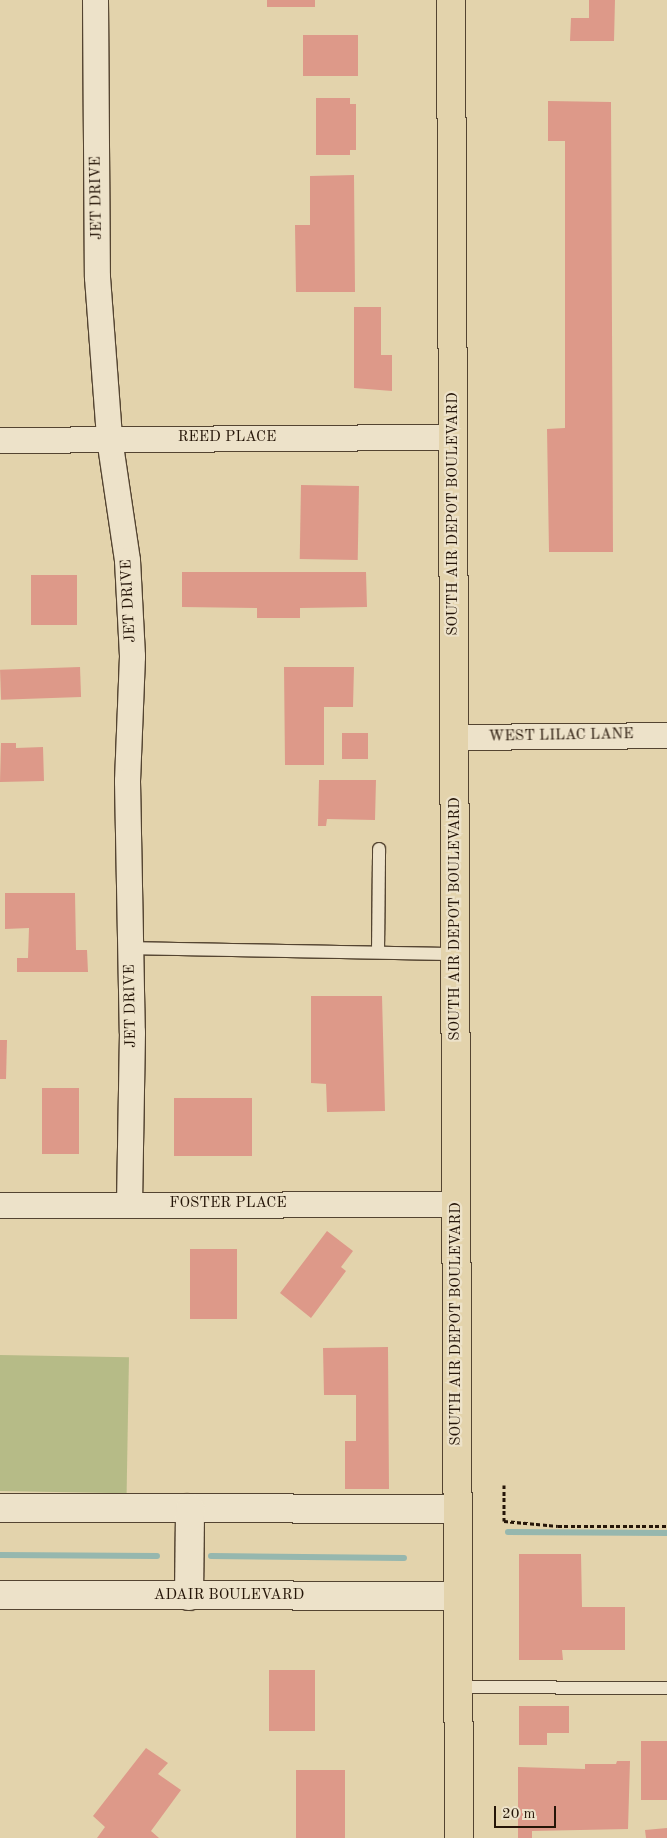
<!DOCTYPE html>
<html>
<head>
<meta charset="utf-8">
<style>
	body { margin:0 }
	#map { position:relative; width:667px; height:1838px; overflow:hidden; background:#e3d3ac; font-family:"Old Standard TT",serif }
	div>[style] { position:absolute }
	.green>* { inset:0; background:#b6bb87; transform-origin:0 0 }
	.stream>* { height:6px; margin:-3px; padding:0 3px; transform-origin:3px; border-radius:3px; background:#96b7ae }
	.building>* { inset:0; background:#dd9989; transform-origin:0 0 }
	.path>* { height:3px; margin-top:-1.5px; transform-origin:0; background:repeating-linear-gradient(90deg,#251508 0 4px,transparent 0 6.5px) }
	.roads { filter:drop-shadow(1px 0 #544431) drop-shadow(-1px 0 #544431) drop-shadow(0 1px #544431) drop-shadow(0 -1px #544431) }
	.lane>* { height:12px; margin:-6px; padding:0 6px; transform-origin:6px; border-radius:6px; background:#ede2c9 }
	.street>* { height:25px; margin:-12.5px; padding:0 12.5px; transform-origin:12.5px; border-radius:12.5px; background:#ede2c9 }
	.secondary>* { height:28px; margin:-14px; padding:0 14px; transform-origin:14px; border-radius:14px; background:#ede2c9 }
	.primary>* { height:28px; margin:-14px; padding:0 14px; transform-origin:14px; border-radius:14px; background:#e3d3ac }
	span { translate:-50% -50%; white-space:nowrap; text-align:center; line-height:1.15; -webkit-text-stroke:4.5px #ede2c9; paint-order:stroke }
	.street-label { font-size:15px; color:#251508 }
	.scale { position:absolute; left:494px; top:1806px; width:62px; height:22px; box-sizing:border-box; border:2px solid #251508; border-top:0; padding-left:6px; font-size:15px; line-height:18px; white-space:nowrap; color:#251508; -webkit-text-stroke:4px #ede2c9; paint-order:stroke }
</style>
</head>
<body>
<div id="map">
	<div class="green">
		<div style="left:0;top:1355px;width:129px;height:136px;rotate:1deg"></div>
	</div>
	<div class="stream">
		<div style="left:508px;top:1532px;width:159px;rotate:0.4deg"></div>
		<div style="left:0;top:1555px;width:157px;rotate:0.4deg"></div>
		<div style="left:211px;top:1556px;width:193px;rotate:0.6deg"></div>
	</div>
	<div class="building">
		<div style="left:267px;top:0;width:48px;height:7px"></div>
		<div style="clip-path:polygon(589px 0,615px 0,614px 41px,570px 41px,571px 18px,589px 18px)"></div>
		<div style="left:303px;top:35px;width:55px;height:41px"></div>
		<div style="clip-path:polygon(316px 98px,350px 98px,350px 104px,356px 104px,356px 150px,350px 150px,350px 155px,316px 155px)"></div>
		<div style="clip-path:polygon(548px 101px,611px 102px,613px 552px,549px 552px,547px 429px,565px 428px,565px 141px,548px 141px)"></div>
		<div style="clip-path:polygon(354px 175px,355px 292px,296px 292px,295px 225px,310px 225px,310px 176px)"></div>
		<div style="clip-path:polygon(354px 307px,381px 307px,381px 355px,392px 355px,392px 391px,354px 388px)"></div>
		<div style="left:359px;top:486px;width:74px;height:58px;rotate:91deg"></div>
		<div style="clip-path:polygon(182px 572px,366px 572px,367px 607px,300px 608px,300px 618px,257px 618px,257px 608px,182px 607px)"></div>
		<div style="left:31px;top:575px;width:46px;height:50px"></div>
		<div style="left:80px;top:667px;width:30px;height:80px;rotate:88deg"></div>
		<div style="clip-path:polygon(284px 667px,354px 667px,353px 707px,324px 707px,324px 765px,285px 765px)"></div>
		<div style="left:342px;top:733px;width:26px;height:26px"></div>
		<div style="clip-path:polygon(1px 743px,16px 743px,16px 748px,43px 747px,44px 781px,0 782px)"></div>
		<div style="clip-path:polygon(319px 780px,376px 780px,375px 820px,327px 819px,326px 826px,318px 826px)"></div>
		<div style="clip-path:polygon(5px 893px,75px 893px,76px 950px,87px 950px,88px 972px,17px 972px,17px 958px,28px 958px,29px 928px,5px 929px)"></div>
		<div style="clip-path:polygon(311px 996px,382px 996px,385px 1111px,327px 1112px,326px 1084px,311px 1083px)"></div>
		<div style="clip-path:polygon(0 1040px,7px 1040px,6px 1079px,0 1079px)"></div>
		<div style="left:42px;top:1088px;width:37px;height:66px"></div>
		<div style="left:174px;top:1098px;width:78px;height:58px"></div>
		<div style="clip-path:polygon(327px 1231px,353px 1251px,341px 1267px,346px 1271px,311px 1318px,280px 1293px)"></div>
		<div style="left:190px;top:1249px;width:47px;height:70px"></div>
		<div style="clip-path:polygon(388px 1347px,389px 1489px,345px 1489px,345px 1441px,356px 1441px,356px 1395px,324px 1395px,323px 1348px)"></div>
		<div style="clip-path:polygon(519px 1554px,581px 1554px,582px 1607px,625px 1607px,625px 1650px,562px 1650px,563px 1660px,519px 1660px)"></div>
		<div style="left:269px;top:1670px;width:46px;height:61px"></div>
		<div style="clip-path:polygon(519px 1706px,569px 1706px,569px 1733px,547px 1733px,547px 1745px,519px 1745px)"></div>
		<div style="left:641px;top:1741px;width:26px;height:59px"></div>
		<div style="clip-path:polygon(146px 1748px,168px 1763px,158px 1774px,181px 1790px,151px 1831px,159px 1838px,97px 1838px,105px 1827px,93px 1816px)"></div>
		<div style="clip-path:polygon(617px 1761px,630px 1761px,628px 1829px,532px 1831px,532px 1838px,518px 1838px,518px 1767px,585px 1769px,585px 1764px,616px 1764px)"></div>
		<div style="left:296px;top:1770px;width:49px;height:68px"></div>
		<div style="clip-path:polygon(667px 1828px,667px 1838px,646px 1838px,645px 1830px)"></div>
	</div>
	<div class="path">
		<div style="left:504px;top:1485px;width:36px;rotate:90deg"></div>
		<div style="left:504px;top:1521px;width:54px;rotate:5.3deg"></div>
		<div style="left:558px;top:1526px;width:109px"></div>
	</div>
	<div class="roads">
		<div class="lane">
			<div style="left:130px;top:948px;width:326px;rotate:1.1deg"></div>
			<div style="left:378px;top:952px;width:103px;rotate:-89.4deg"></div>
			<div style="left:458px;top:1687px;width:209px;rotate:0.3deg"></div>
		</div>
		<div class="street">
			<div style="left:95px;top:0;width:277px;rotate:89.6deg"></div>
			<div style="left:97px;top:277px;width:161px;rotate:85.7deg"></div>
			<div style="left:109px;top:438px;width:123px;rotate:81.6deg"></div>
			<div style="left:127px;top:560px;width:96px;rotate:87deg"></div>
			<div style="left:132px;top:656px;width:125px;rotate:92.3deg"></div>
			<div style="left:127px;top:781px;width:251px;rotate:88.9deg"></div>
			<div style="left:132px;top:1032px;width:171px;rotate:91deg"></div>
			<div style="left:0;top:440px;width:453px;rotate:-0.4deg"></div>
			<div style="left:455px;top:737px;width:212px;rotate:-0.5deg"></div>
			<div style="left:0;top:1205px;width:457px;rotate:-0.1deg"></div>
		</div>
		<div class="secondary">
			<div style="left:0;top:1508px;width:457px;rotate:0.1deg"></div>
			<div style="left:0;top:1595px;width:457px;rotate:0.1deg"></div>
			<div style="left:189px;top:1596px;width:88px;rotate:-89.3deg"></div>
		</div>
		<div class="primary">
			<div style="left:451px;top:0;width:1838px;rotate:89.75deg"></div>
		</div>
	</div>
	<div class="street-label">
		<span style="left:97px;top:198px;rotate:-91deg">JET DRIVE</span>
		<span style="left:227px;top:438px">REED PLACE</span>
		<span style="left:454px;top:514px;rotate:-90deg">SOUTH AIR DEPOT BOULEVARD</span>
		<span style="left:129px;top:601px;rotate:-93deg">JET DRIVE</span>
		<span style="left:561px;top:736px;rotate:-1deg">WEST LILAC LANE</span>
		<span style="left:456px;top:919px;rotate:-90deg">SOUTH AIR DEPOT BOULEVARD</span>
		<span style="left:131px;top:1006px;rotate:-91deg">JET DRIVE</span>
		<span style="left:228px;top:1204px">FOSTER PLACE</span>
		<span style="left:457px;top:1324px;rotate:-90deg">SOUTH AIR DEPOT BOULEVARD</span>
		<span style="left:229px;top:1596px">ADAIR BOULEVARD</span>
	</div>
	<div class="scale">20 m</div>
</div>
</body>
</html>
